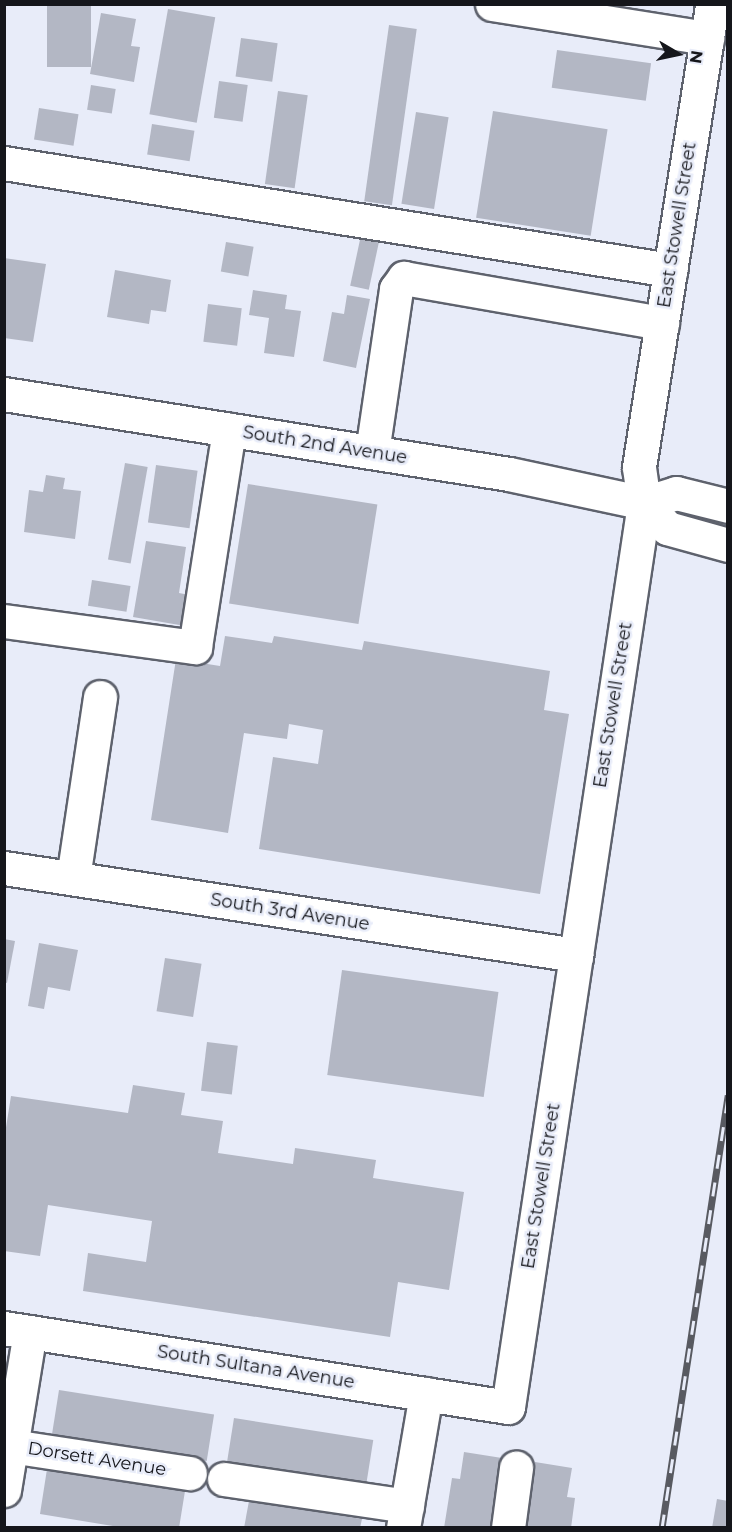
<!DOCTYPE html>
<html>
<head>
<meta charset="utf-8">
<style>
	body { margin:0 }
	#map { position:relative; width:732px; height:1532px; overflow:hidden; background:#e8ecf9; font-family:Montserrat,sans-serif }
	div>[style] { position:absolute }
	.building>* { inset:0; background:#b3b7c4; transform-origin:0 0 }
	.roads { filter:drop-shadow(2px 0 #5e626d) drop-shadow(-2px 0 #5e626d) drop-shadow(0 2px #5e626d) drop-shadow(0 -2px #5e626d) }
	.minor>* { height:33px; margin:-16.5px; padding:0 16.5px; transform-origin:16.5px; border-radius:16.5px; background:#fff }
	.rail>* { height:7px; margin-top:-3.5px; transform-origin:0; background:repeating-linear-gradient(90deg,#e8ecf9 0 14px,#585a61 0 28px); box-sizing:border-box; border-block:2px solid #585a61 }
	span { translate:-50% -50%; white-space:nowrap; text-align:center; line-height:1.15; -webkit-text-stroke:5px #e8ecf9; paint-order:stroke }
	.street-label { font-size:18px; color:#15161b }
	.frame { position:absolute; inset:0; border:6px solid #15161b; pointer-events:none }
	.north { position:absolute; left:648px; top:24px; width:60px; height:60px; -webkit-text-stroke:4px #e8ecf9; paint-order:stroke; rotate:99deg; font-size:16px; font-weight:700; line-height:24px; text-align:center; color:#15161b }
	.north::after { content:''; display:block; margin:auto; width:21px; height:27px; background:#15161b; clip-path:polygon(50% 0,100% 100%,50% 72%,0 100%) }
</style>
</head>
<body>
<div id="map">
	<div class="building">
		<div style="left:47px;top:4px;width:44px;height:63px"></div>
		<div style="left:168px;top:9px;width:48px;height:107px;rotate:10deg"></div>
		<div style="clip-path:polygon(101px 13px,136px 19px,131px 46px,140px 47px,134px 82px,90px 74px)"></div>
		<div style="left:389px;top:25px;width:28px;height:178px;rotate:8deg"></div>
		<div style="left:241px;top:38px;width:37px;height:39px;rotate:8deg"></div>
		<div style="left:557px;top:50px;width:95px;height:38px;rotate:8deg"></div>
		<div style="left:219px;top:81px;width:29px;height:37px;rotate:8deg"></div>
		<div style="left:91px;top:85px;width:25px;height:25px;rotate:9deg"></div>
		<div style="left:278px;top:91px;width:30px;height:94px;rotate:8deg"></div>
		<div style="left:39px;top:108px;width:40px;height:32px;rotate:9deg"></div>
		<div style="left:493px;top:111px;width:116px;height:108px;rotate:9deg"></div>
		<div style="left:416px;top:112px;width:33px;height:93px;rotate:9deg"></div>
		<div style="left:152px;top:124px;width:43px;height:31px;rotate:9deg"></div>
		<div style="left:361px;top:235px;width:19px;height:52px;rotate:12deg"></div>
		<div style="left:226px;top:242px;width:28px;height:30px;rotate:10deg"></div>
		<div style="clip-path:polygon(4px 258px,46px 264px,33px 342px,4px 338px)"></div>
		<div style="clip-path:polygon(115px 270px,171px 280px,166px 312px,151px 310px,149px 324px,107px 317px)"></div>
		<div style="clip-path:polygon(253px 290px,287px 295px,285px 309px,301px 311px,294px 357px,264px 353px,269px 318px,249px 315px)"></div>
		<div style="clip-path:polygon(347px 295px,370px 299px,356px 368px,323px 361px,332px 312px,344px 314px)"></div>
		<div style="left:208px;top:304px;width:34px;height:38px;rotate:7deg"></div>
		<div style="left:125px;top:463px;width:23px;height:98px;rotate:10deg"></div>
		<div style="left:156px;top:465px;width:42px;height:58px;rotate:8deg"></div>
		<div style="clip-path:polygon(46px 475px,65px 478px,63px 489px,81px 491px,75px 539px,24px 532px,29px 490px,43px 492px)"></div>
		<div style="left:248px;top:484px;width:131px;height:121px;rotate:9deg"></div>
		<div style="clip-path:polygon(146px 541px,186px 547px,179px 593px,195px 596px,191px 627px,133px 617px)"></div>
		<div style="left:92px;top:580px;width:39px;height:26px;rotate:9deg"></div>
		<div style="clip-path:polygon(225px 636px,272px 643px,274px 636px,362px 650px,364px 641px,550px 671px,544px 710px,569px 714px,540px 894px,259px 849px,273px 757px,318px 764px,323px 730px,289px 724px,287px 739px,244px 733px,228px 833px,151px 820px,176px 659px,220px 666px)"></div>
		<div style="clip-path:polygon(4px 939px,15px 941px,7px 983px,4px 982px)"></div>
		<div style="clip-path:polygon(39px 943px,78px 950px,70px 991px,48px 987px,44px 1009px,28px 1006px)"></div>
		<div style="left:165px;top:958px;width:37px;height:54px;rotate:9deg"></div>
		<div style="left:342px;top:970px;width:158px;height:106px;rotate:8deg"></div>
		<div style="left:207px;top:1042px;width:31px;height:49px;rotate:7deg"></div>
		<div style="clip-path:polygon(133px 1085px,185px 1093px,181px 1115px,223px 1121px,218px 1153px,293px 1164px,295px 1148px,376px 1160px,373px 1178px,464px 1192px,449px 1290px,398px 1282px,390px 1337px,83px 1291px,88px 1253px,146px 1262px,152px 1221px,48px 1205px,40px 1256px,4px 1251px,4px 1140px,11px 1096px,128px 1113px)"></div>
		<div style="left:59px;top:1390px;width:157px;height:47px;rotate:9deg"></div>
		<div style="left:234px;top:1418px;width:141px;height:46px;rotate:9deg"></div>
		<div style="clip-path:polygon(464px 1452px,502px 1458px,491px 1528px,444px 1528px,452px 1478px,460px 1479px)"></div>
		<div style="clip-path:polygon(535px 1462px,572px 1468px,567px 1497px,575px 1498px,571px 1528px,524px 1528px)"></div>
		<div style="clip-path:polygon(47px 1469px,185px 1491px,179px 1528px,125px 1528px,40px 1514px)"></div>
		<div style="clip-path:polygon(717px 1499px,728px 1501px,728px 1528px,712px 1528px)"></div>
		<div style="clip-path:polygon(249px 1501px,362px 1519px,360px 1528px,244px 1528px)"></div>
	</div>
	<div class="roads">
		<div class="minor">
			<div style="left:492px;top:4px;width:218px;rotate:9deg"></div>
			<div style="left:4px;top:163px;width:675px;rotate:9.13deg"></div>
			<div style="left:4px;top:394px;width:511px;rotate:9deg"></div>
			<div style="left:509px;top:474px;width:138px;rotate:12.1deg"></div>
			<div style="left:644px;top:503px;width:34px;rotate:-17deg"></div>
			<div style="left:676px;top:493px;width:54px;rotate:14deg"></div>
			<div style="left:372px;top:452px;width:165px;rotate:-81.6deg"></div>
			<div style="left:396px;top:289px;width:14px;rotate:-54deg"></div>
			<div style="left:404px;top:278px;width:262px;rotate:9.9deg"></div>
			<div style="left:644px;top:503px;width:34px;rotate:47deg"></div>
			<div style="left:667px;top:528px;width:63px;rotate:15.6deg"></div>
			<div style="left:4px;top:621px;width:193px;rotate:7.8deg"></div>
			<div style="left:195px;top:647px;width:220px;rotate:-81.1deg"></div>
			<div style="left:4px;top:868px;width:579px;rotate:8.65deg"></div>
			<div style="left:73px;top:878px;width:183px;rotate:-81.5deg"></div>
			<div style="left:4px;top:1328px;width:510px;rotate:8.91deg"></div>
			<div style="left:508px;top:1407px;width:914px;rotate:-81.44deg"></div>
			<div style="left:644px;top:503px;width:36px;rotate:-98deg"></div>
			<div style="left:639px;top:467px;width:469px;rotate:-81deg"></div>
			<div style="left:4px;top:1445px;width:188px;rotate:8.6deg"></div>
			<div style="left:224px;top:1479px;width:185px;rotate:8.4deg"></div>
			<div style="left:4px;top:1490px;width:160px;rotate:-80.7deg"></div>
			<div style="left:403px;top:1528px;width:136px;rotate:-80.3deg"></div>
			<div style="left:508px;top:1528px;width:61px;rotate:-82.4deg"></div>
		</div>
	</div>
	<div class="rail">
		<div style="left:662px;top:1528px;width:438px;rotate:-81.3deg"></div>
	</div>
	<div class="street-label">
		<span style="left:677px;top:225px;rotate:-81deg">East Stowell Street</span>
		<span style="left:325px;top:445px;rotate:9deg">South 2nd Avenue</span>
		<span style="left:613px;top:705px;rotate:-81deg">East Stowell Street</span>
		<span style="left:290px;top:912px;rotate:9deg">South 3rd Avenue</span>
		<span style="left:541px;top:1186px;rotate:-81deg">East Stowell Street</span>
		<span style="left:256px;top:1367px;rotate:9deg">South Sultana Avenue</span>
		<span style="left:97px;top:1459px;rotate:9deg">Dorsett Avenue</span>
	</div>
	<div class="frame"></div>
	<div class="north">N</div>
</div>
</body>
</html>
